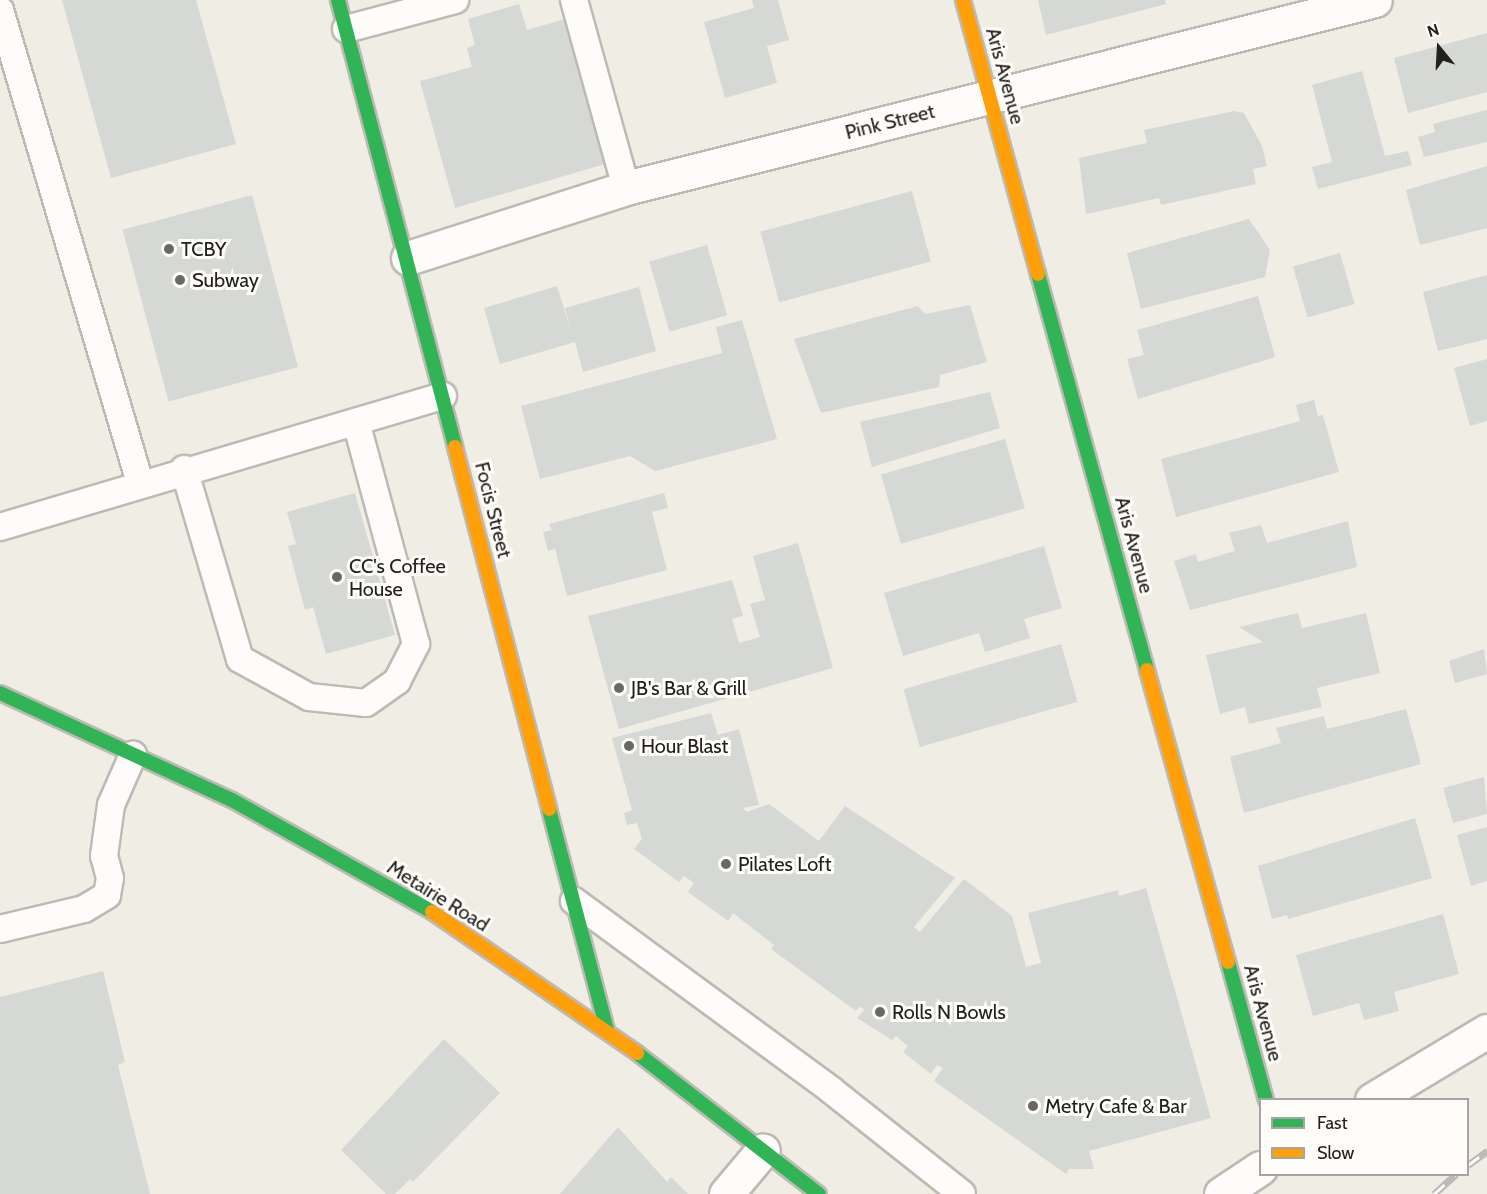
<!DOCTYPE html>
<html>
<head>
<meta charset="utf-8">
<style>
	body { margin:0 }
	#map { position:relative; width:1487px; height:1194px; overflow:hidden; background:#f0ede4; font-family:Cabin,sans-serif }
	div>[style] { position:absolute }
	.building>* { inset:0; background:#d5d8d5; transform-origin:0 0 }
	.roads { filter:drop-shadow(2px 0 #bdbab3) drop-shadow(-2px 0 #bdbab3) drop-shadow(0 2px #bdbab3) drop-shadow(0 -2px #bdbab3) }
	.lane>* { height:26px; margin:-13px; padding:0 13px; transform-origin:13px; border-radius:13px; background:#fdfcfb }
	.street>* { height:33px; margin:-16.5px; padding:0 16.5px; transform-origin:16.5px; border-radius:16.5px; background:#fdfcfb }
	.fast>* { height:14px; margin:-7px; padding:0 7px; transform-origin:7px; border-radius:7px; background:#30b455 }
	.slow>* { height:14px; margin:-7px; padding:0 7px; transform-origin:7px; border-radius:7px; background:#ff9f0a }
	.rail>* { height:7px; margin-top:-3.5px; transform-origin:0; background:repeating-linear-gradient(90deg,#fefdfa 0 14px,#b9b7b5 0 28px); box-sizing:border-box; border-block:2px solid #b9b7b5 }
	.dots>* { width:16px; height:16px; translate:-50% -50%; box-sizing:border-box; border:3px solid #fefdfa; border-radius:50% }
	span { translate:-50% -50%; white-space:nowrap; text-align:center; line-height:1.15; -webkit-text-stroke:6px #fefdfa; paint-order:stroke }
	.street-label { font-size:20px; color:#23211b }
	.poi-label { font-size:20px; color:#23211b }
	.left { translate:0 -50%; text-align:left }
	.legend { position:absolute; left:1259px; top:1098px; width:210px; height:78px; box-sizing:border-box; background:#fefdfa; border:2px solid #a6a5a1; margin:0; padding:8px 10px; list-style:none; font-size:18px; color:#23211b }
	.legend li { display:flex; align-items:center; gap:12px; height:30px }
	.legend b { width:30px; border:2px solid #a6a5a1 }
	.north { position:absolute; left:1409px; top:18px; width:60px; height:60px; -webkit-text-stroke:4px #fefdfa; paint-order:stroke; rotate:342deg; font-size:16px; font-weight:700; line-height:24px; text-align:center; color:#23211b }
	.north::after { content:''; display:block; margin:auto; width:21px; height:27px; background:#23211b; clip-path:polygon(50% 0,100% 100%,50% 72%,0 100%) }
</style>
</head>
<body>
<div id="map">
	<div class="building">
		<div style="clip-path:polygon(62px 0,196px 0,236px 144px,111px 178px)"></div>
		<div style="clip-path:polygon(752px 0,778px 0,789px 40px,767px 46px,777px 83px,725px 98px,704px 22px,754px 8px)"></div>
		<div style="clip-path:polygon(1038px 0,1165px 0,1166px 4px,1046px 35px)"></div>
		<div style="clip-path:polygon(519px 4px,527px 30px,565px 19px,605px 164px,455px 208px,420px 81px,472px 67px,467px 48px,475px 45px,468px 19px)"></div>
		<div style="clip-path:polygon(1487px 33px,1487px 92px,1408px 113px,1394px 58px)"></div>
		<div style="clip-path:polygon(1362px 71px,1385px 156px,1408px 151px,1412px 165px,1318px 189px,1312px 167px,1332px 162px,1312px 85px)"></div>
		<div style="clip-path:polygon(1487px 110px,1487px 142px,1424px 157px,1418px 137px,1435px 132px,1433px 124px)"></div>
		<div style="clip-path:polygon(1234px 111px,1244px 113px,1262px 146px,1267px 166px,1253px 169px,1256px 184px,1161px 205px,1159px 198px,1086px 214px,1079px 158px,1147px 143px,1144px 130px)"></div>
		<div style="clip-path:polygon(1487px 166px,1487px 228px,1420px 245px,1406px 190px)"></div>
		<div style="left:912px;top:191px;width:73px;height:157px;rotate:75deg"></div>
		<div style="left:252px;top:195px;width:178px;height:134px;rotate:75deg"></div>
		<div style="clip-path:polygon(1249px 219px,1270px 250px,1265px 277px,1141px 309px,1127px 253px)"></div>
		<div style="left:707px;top:245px;width:73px;height:60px;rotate:74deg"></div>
		<div style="left:1340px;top:253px;width:53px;height:49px;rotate:74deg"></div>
		<div style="clip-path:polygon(1487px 275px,1487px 339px,1438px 351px,1423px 292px)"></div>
		<div style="clip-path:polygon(557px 286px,571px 331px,565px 308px,639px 287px,656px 351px,583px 372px,575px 342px,500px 364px,484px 308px)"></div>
		<div style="clip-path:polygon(1258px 296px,1275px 357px,1138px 399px,1127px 359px,1144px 355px,1137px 330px)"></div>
		<div style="clip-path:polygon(970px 305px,987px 362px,940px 375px,939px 387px,821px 413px,794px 339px,918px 306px,925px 314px)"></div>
		<div style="clip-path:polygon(742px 320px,777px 439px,655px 471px,630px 456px,540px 479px,521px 406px,722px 353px,716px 327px)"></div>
		<div style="clip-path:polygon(1487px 359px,1487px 421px,1470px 426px,1454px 368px)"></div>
		<div style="clip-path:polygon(990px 392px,1000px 428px,872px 467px,860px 422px)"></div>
		<div style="clip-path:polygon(1314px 400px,1318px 416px,1323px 415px,1339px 472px,1176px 517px,1161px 459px,1300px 421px,1296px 405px)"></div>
		<div style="left:1005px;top:439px;width:72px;height:129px;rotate:74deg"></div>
		<div style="clip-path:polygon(355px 493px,395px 635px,326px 654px,313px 607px,305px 610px,288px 546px,296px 544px,287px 512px)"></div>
		<div style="clip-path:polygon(664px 493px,668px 508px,652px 512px,667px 570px,567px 596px,555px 549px,548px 551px,543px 532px,552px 530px,549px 524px)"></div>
		<div style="clip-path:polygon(1348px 521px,1357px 567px,1190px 610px,1174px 561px,1196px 554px,1198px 562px,1235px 551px,1229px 533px,1261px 525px,1267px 543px)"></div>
		<div style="clip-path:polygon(798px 543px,833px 668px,619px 729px,588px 616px,732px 580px,743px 616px,732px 619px,739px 643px,760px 637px,750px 604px,765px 600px,753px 556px)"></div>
		<div style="clip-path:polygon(1044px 546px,1062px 608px,1024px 619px,1030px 638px,985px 652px,979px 633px,903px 656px,884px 593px)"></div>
		<div style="clip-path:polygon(1298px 613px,1302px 628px,1366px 613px,1380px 673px,1317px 688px,1322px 707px,1249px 724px,1245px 707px,1220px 714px,1206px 655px,1263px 642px,1239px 627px)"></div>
		<div style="left:1061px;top:644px;width:60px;height:164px;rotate:74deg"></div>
		<div style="clip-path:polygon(1484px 649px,1487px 674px,1455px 683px,1449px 661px)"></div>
		<div style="clip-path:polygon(1406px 709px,1421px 764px,1244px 813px,1230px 757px,1281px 743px,1276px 728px,1324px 716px,1327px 729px)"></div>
		<div style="clip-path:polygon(711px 713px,718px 735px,739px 729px,759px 805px,743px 808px,747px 812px,769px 804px,819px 841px,845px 806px,955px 878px,914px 927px,920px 932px,964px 879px,1012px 916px,1026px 967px,1041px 963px,1028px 913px,1118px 890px,1119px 896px,1146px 888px,1211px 1118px,1089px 1151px,1094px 1169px,1069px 1169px,1066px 1174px,934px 1081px,943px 1068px,937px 1065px,931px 1074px,903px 1052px,908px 1046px,896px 1036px,892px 1040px,857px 1018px,864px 1010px,860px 1006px,856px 1011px,771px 949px,774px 945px,733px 913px,728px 921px,688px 892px,694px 883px,684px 876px,679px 882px,634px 849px,642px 839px,637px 823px,627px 825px,624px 813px,632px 810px,612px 738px)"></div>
		<div style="clip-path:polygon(1484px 777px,1487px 814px,1453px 823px,1443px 788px)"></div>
		<div style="clip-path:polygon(1415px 818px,1432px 878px,1288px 919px,1287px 915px,1272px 919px,1258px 866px)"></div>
		<div style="clip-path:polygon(1487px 827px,1487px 881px,1471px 886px,1457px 835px)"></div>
		<div style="clip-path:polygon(1443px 914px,1459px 974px,1394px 992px,1399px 1011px,1364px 1020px,1359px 1003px,1313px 1016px,1296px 955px)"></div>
		<div style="clip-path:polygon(103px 971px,125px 1062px,118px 1065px,150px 1194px,0 1194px,0 997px)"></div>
		<div style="clip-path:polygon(444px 1039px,500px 1093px,413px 1182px,410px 1179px,395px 1194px,386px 1194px,341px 1150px)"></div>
		<div style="clip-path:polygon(618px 1127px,667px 1182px,671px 1177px,688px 1194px,560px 1194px)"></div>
	</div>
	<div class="roads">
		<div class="lane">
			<div style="left:574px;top:0;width:195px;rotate:74.5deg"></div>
			<div style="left:0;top:10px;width:492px;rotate:73.5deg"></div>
			<div style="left:346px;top:29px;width:113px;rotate:-14.9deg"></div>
			<div style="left:184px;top:469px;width:198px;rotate:73.6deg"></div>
			<div style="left:240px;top:659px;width:79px;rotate:28.8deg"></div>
			<div style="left:309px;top:697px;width:57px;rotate:6deg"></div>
			<div style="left:366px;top:703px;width:38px;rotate:-35deg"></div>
			<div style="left:397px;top:681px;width:42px;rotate:-62.8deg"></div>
			<div style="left:416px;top:644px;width:230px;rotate:-105.1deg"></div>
			<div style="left:0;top:527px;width:462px;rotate:-16.5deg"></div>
			<div style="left:574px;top:901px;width:319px;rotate:36.3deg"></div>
			<div style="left:831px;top:1090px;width:167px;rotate:38.4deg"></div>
			<div style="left:0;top:929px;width:86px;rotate:-13.4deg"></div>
			<div style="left:84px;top:909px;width:27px;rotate:-31deg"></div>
			<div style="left:107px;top:895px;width:17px;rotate:-80deg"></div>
			<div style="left:110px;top:878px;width:23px;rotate:-105deg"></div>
			<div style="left:104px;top:856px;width:51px;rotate:-82.2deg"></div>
			<div style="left:111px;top:805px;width:55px;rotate:-66.3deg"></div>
		</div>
		<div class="street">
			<div style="left:408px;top:258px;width:229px;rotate:-17.8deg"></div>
			<div style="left:626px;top:188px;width:772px;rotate:-14.09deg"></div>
			<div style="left:1372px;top:1100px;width:134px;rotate:-31deg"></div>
			<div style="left:726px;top:1194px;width:57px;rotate:-49.9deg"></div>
			<div style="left:1221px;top:1194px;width:47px;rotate:-33.7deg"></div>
		</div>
		<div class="fast">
			<div style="left:338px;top:0;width:462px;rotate:75.3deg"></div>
			<div style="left:1038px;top:274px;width:411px;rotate:74.6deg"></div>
			<div style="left:0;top:693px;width:255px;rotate:24.8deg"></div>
			<div style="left:232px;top:800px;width:229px;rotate:29.2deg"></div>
			<div style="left:549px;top:809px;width:228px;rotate:75.3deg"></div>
			<div style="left:1228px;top:962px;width:143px;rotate:74.6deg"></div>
			<div style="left:637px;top:1053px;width:230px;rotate:37.8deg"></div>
		</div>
		<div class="slow">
			<div style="left:963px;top:0;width:284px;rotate:74.7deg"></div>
			<div style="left:455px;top:447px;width:374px;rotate:75.4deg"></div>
			<div style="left:1147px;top:670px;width:303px;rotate:74.5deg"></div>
			<div style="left:432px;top:912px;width:249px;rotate:34.5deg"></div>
		</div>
	</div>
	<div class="rail">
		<div style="left:1468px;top:1165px;width:24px;rotate:-36deg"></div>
		<div style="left:1434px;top:1194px;width:30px;rotate:-42deg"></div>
	</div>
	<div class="dots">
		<div style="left:169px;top:249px;background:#6b6861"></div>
		<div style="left:180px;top:280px;background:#6b6861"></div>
		<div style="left:337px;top:577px;background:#6b6861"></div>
		<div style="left:619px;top:688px;background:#6b6861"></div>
		<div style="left:629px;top:746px;background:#6b6861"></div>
		<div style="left:726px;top:864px;background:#6b6861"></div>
		<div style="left:880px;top:1012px;background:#6b6861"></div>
		<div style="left:1033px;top:1106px;background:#6b6861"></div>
	</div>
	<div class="street-label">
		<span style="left:1005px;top:76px;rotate:75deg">Aris Avenue</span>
		<span style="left:890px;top:122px;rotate:-14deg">Pink Street</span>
		<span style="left:493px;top:510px;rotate:76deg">Focis Street</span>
		<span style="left:1134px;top:545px;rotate:75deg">Aris Avenue</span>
		<span style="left:438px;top:896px;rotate:32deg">Metairie Road</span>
		<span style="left:1263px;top:1013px;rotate:75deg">Aris Avenue</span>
	</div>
	<div class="poi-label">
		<span class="left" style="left:181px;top:249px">TCBY</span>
		<span class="left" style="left:192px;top:280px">Subway</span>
		<span class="left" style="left:349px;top:578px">CC's Coffee<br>House</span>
		<span class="left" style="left:631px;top:688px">JB's Bar &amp; Grill</span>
		<span class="left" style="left:641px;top:746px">Hour Blast</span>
		<span class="left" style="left:738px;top:864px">Pilates Loft</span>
		<span class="left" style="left:892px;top:1012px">Rolls N Bowls</span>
		<span class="left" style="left:1045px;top:1106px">Metry Cafe &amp; Bar</span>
	</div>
	<ul class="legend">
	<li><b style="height:8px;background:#30b455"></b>Fast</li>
	<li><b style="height:8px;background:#ff9f0a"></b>Slow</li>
	</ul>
	<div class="north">N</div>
</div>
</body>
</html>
